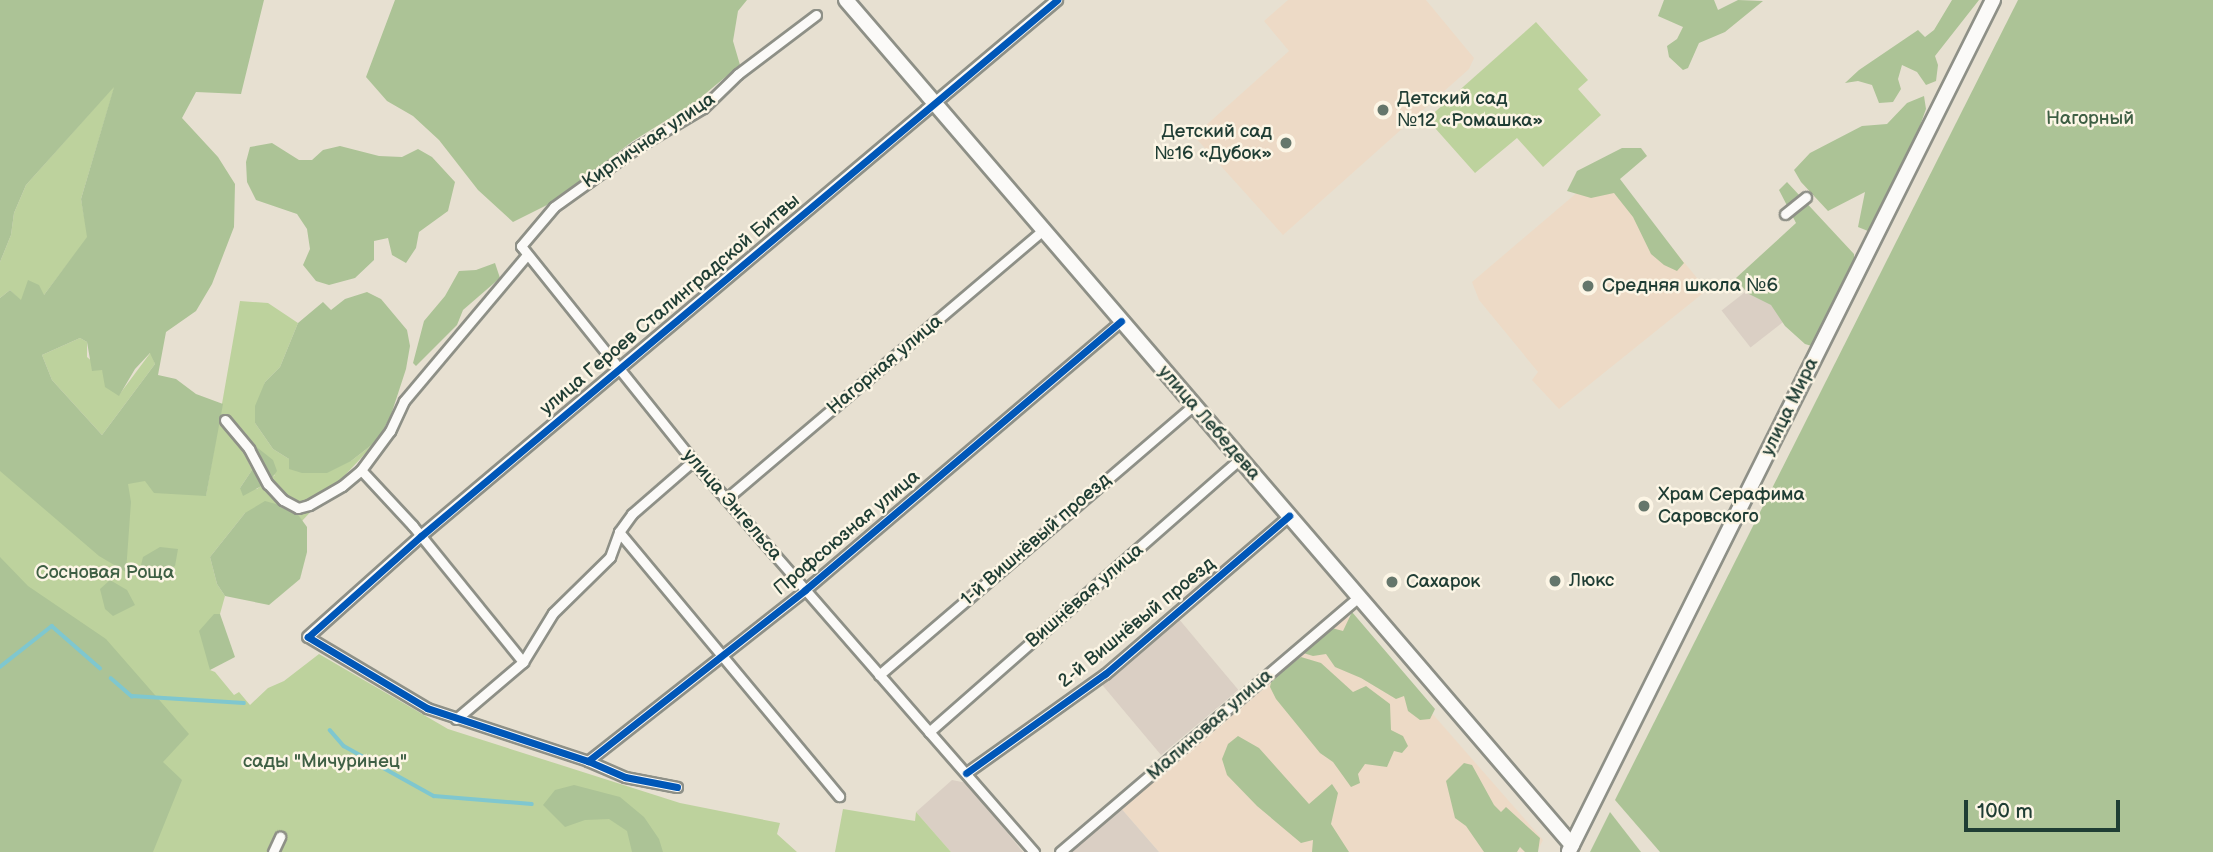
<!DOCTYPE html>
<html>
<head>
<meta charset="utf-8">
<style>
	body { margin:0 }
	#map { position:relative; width:2213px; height:852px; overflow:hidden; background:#e7e0d1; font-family:"Balsamiq Sans",sans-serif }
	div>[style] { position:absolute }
	.built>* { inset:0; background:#eddac6 }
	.industrial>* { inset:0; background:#dacfc4; transform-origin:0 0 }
	.green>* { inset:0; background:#bdd29d }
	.forest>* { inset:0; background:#acc396 }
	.stream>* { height:3.5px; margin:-1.75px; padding:0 1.75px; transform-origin:1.75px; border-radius:1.75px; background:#7fc7cf }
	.roads { filter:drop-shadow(2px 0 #8e9087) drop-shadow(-2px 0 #8e9087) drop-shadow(0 2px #8e9087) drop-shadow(0 -2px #8e9087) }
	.minor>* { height:9px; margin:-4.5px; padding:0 4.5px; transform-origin:4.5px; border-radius:4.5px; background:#fbfaf8 }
	.tertiary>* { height:10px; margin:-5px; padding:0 5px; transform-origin:5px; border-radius:5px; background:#fbfaf8 }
	.primary>* { height:14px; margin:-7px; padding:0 7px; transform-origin:7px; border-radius:7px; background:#fbfaf8 }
	.cycleway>* { height:7px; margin:-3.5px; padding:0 3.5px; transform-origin:3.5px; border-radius:3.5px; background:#0057b8 }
	.dots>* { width:19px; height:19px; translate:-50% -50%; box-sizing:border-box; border:4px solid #fcf5e5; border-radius:50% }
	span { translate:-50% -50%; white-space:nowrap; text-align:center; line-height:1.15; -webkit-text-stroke:5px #fcf5e5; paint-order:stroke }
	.poi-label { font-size:19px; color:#1f3d34 }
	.left { translate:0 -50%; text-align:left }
	.right { translate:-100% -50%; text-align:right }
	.park-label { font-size:19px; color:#3e5f44 }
	.street-label { font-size:19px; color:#1f3d34 }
	.scale { position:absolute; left:1964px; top:800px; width:156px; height:32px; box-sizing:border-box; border:4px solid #1f3d34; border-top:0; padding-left:9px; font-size:21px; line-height:24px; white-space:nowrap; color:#1f3d34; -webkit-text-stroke:5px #fcf5e5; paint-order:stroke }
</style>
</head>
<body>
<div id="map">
	<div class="built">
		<div style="clip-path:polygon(1288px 0,1426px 0,1474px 58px,1469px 69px,1283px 235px,1194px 136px,1289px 51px,1264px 21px)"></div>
		<div style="clip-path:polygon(1606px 168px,1707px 290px,1559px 409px,1532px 380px,1538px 372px,1479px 300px,1472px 282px)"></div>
		<div style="clip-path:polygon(1346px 615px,1543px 840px,1537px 852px,1159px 852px,1119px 806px)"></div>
	</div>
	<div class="industrial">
		<div style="left:1772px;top:271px;width:47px;height:64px;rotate:52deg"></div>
		<div style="left:1178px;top:618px;width:94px;height:101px;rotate:50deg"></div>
		<div style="clip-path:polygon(952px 780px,967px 783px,1023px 852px,951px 852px,916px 812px)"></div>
		<div style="clip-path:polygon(1119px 806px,1159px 852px,1060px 852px,1074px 841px,1078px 845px)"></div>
	</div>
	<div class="green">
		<div style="clip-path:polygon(1536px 22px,1588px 80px,1578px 89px,1601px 115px,1543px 167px,1517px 138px,1475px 173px,1427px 119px)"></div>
		<div style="clip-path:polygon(115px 85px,81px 199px,88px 237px,44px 295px,21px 301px,10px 290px,0 298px,0 262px,11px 235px,14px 213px,26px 185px)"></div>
		<div style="clip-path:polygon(evenodd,240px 301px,268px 303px,298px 323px,280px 367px,265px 382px,255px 423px,273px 449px,289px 459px,351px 461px,378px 440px,302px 521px,294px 509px,245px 513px,210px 557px,217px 584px,225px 596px,220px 614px,214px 614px,210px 670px,215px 672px,234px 695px,239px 692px,250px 705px,268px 688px,284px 681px,319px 654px,448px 729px,680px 803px,780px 823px,777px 834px,797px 852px,0 852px,0 325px,115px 463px,194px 495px,206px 495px,240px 301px,247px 459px,275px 475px,257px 489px,240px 488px,252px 470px,247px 459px)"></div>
		<div style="clip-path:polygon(80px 338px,87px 342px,87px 357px,102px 370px,119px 395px,151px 352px,155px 364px,102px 435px,52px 380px,42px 355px)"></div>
		<div style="clip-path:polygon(843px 809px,915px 821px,916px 812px,951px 852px,835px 852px)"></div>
	</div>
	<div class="forest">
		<div style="clip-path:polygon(evenodd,0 0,264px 0,241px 94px,196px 92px,182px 118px,218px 157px,235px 184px,234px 227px,212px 284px,196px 311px,166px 332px,158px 375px,176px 379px,196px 394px,223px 404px,206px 496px,154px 493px,145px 481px,128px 484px,131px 502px,126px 572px,99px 556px,0 471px,0 298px,10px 290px,21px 300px,28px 280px,39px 285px,44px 295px,87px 237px,81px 199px,114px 87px,26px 185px,14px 213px,11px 235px,0 262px,0 0,80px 338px,87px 342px,92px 371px,102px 370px,105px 387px,119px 396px,135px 369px,150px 353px,155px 364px,102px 435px,52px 380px,42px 355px,80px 338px)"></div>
		<div style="clip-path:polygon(395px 0,747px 0,738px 11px,733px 41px,740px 65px,694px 103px,633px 141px,551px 203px,513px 222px,478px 190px,439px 140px,413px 116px,387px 101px,366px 77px)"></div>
		<div style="clip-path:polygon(1664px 0,1714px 0,1718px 10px,1738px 0,1763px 1px,1725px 32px,1699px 43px,1688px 68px,1683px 70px,1669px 57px,1667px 46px,1677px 39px,1683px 27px,1658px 16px)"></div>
		<div style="clip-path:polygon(1952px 0,1979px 0,1935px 56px,1938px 65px,1936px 81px,1926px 85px,1917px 72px,1902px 65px,1898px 79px,1901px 89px,1893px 102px,1879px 103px,1872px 85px,1858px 81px,1845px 83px,1859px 70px,1918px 30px,1925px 37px,1934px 30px)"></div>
		<div style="clip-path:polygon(2018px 0,2213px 0,2213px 852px,1660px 852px,1615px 800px)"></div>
		<div style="clip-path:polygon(1924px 96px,1926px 109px,1913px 145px,1885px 207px,1868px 231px,1858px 227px,1865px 192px,1828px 211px,1801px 182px,1794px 170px,1810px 153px,1862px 126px,1887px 124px,1907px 103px)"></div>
		<div style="clip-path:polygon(272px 143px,299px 160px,312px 160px,323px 150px,340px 146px,379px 156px,402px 157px,418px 149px,432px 157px,455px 182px,448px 211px,419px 232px,416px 248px,406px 263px,392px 255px,388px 238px,374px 241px,374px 260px,355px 278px,329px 285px,316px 281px,303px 265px,310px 249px,307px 229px,297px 214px,256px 200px,247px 182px,246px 162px,250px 147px)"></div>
		<div style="clip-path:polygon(1622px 148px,1641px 148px,1647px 156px,1620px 179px,1684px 263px,1677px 271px,1664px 265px,1651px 254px,1633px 217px,1614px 193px,1591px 198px,1567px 191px,1577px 171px)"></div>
		<div style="clip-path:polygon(1787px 182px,1854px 254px,1854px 276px,1815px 347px,1805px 344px,1785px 326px,1771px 305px,1747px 293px,1736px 278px,1796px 223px,1779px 190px)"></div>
		<div style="clip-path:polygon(495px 263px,500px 278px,463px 310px,457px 325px,416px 366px,413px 363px,424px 321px,445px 296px,459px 271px,476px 270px)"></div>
		<div style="clip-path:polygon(367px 292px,381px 299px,407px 330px,410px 346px,406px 369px,391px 415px,378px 440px,351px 461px,327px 473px,302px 473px,289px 469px,289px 459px,273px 449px,255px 423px,255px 406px,265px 382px,280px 367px,298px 323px,323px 302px,331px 310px,345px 299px)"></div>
		<div style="clip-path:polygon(254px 445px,273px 460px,277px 471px,269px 482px,243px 496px,240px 488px,252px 470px,245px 451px)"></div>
		<div style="clip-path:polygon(265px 501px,294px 509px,307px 527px,307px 552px,300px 579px,269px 605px,225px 596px,217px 584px,210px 557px,245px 513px)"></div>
		<div style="clip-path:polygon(160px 547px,178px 549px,175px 566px,157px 575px,139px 573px,143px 557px)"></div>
		<div style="clip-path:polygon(0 557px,28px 586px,106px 639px,189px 734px,163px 762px,182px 780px,153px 852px,0 852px)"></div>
		<div style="clip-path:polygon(110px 580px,127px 590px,135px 605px,113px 616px,105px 609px,100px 589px)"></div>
		<div style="clip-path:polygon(1352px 612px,1435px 709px,1430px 719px,1420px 720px,1408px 711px,1404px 696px,1396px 699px,1361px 678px,1335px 667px,1326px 654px,1313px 656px,1300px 652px,1320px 634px,1332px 628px,1343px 631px)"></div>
		<div style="clip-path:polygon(214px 614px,220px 614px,235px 657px,210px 670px,199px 631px)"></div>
		<div style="clip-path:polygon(1301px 657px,1321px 663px,1353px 692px,1366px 686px,1390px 704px,1391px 730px,1403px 736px,1408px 746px,1402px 753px,1394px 751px,1387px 767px,1365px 764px,1358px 774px,1360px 783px,1351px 787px,1333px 762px,1320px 753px,1276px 699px,1270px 687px,1272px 678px)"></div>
		<div style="clip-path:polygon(1238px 736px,1259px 748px,1309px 804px,1332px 784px,1338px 793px,1331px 824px,1349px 852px,1312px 852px,1313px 840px,1301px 843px,1257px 806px,1227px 775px,1222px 759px,1228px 744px)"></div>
		<div style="clip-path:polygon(1464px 763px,1472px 765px,1494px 805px,1501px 812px,1506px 807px,1540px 838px,1538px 852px,1525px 852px,1520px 847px,1517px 852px,1484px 852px,1466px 826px,1455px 818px,1446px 781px)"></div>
		<div style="clip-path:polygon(574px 785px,620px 797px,644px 817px,659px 839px,663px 852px,632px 852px,627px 831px,609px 819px,585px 820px,565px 827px,543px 805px,555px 790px)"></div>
		<div style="clip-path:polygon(1610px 812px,1641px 852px,1590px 852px)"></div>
	</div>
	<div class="stream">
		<div style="left:0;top:667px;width:66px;rotate:-38.3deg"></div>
		<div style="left:52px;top:626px;width:64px;rotate:41.2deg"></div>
		<div style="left:111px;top:678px;width:28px;rotate:41deg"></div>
		<div style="left:132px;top:696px;width:112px;rotate:3.6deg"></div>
		<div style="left:330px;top:730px;width:21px;rotate:49deg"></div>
		<div style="left:344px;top:746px;width:103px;rotate:29.1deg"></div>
		<div style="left:434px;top:796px;width:98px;rotate:4.7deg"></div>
	</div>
	<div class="roads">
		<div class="minor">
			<div style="left:816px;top:15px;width:98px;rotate:142.9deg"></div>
			<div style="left:738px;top:74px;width:49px;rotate:135.8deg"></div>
			<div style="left:703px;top:108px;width:78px;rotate:149.2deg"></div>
			<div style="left:636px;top:148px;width:101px;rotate:144.3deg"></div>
			<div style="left:554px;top:207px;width:51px;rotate:130.2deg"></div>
			<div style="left:521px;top:246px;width:275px;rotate:51.3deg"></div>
			<div style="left:693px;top:461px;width:519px;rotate:48.91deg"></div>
			<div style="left:1785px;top:214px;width:27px;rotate:-39deg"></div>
			<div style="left:225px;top:420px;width:38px;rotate:50deg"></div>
			<div style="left:249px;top:449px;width:40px;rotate:62deg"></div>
			<div style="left:268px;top:484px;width:22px;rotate:47deg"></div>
			<div style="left:283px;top:500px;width:17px;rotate:28deg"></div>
			<div style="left:298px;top:508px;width:11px;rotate:-15deg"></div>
			<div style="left:309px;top:505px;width:38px;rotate:-30deg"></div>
			<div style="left:342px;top:486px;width:25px;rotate:-40deg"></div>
			<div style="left:361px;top:470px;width:49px;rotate:-53.4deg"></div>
			<div style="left:390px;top:431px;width:33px;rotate:-65deg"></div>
			<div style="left:404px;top:401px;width:191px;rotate:-49.9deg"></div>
			<div style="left:361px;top:470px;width:76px;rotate:47.1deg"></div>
			<div style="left:413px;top:526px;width:175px;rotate:51deg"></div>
			<div style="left:726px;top:499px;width:416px;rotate:-40.3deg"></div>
			<div style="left:619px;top:532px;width:344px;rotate:50.2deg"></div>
			<div style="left:308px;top:637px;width:139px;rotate:30.8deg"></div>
			<div style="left:427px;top:708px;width:169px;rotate:18.2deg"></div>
			<div style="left:588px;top:761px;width:40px;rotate:23.4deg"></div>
			<div style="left:625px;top:777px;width:53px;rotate:10.9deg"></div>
			<div style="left:879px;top:675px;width:415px;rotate:-40.6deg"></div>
			<div style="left:456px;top:719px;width:88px;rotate:-40.4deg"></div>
			<div style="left:523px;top:662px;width:57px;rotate:-58.5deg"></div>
			<div style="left:553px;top:613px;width:80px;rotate:-44.5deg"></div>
			<div style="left:610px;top:557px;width:27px;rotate:-70deg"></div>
			<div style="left:619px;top:532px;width:22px;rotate:-54deg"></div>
			<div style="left:632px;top:514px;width:81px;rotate:-41deg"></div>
			<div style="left:929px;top:732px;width:414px;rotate:-41.3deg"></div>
			<div style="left:588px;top:761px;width:276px;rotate:-38.2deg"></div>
			<div style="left:805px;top:590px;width:415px;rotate:-40.4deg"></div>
			<div style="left:966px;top:773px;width:171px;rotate:-35.5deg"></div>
			<div style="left:1105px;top:674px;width:243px;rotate:-40.7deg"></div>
			<div style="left:273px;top:852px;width:17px;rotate:-65deg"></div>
			<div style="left:1060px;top:852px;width:393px;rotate:-40.5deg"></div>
		</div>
		<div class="tertiary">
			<div style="left:308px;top:637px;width:152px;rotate:-41.8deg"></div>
			<div style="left:421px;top:536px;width:832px;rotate:-40.12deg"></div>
		</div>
		<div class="primary">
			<div style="left:846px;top:0;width:1114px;rotate:49.33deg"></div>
			<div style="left:1569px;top:851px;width:951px;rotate:-63.52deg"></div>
		</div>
	</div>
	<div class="cycleway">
		<div style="left:588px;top:761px;width:276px;rotate:-38.2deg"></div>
		<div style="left:805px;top:590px;width:415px;rotate:-40.4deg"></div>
		<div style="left:966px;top:773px;width:171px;rotate:-35.5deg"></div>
		<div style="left:1105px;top:674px;width:243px;rotate:-40.7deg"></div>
		<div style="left:677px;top:787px;width:53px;rotate:-169.1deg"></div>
		<div style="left:625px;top:777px;width:40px;rotate:-156.6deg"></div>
		<div style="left:588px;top:761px;width:169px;rotate:-161.8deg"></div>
		<div style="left:427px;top:708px;width:139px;rotate:-149.2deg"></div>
		<div style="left:308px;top:637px;width:152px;rotate:-41.8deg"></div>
		<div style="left:421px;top:536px;width:832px;rotate:-40.12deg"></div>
	</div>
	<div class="dots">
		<div style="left:1383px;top:110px;background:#65766b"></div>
		<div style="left:1286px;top:143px;background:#65766b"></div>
		<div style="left:1588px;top:286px;background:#65766b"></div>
		<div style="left:1644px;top:506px;background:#65766b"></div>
		<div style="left:1555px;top:581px;background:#65766b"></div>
		<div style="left:1392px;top:582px;background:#65766b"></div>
	</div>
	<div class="poi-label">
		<span class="left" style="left:1397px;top:110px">Детский сад<br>№12 «Ромашка»</span>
		<span class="right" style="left:1272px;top:143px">Детский сад<br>№16 «Дубок»</span>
		<span class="left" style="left:1602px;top:286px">Средняя школа №6</span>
		<span class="left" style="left:1658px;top:506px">Храм Серафима<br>Саровского</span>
		<span class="left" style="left:1569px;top:581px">Люкс</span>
		<span class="left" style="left:1406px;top:582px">Сахарок</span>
	</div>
	<div class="park-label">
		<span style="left:2090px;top:119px">Нагорный</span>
		<span style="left:105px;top:573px">Сосновая Роща</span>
		<span style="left:325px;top:762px">сады "Мичуринец"</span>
	</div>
	<div class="street-label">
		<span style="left:649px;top:141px;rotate:-34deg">Кирпичная улица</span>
		<span style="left:670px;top:305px;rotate:-40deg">улица Героев Сталинградской Битвы</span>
		<span style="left:885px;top:365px;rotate:-40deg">Нагорная улица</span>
		<span style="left:1790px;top:407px;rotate:-64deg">улица Мира</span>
		<span style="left:1209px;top:423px;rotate:49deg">улица Лебедева</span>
		<span style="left:732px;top:505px;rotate:49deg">улица Энгельса</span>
		<span style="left:847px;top:533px;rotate:-40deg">Профсоюзная улица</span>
		<span style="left:1036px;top:540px;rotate:-41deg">1-й Вишнёвый проезд</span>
		<span style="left:1085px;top:596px;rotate:-41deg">Вишнёвая улица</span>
		<span style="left:1137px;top:623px;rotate:-39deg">2-й Вишнёвый проезд</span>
		<span style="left:1210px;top:725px;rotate:-41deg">Малиновая улица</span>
	</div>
	<div class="scale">100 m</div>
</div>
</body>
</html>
